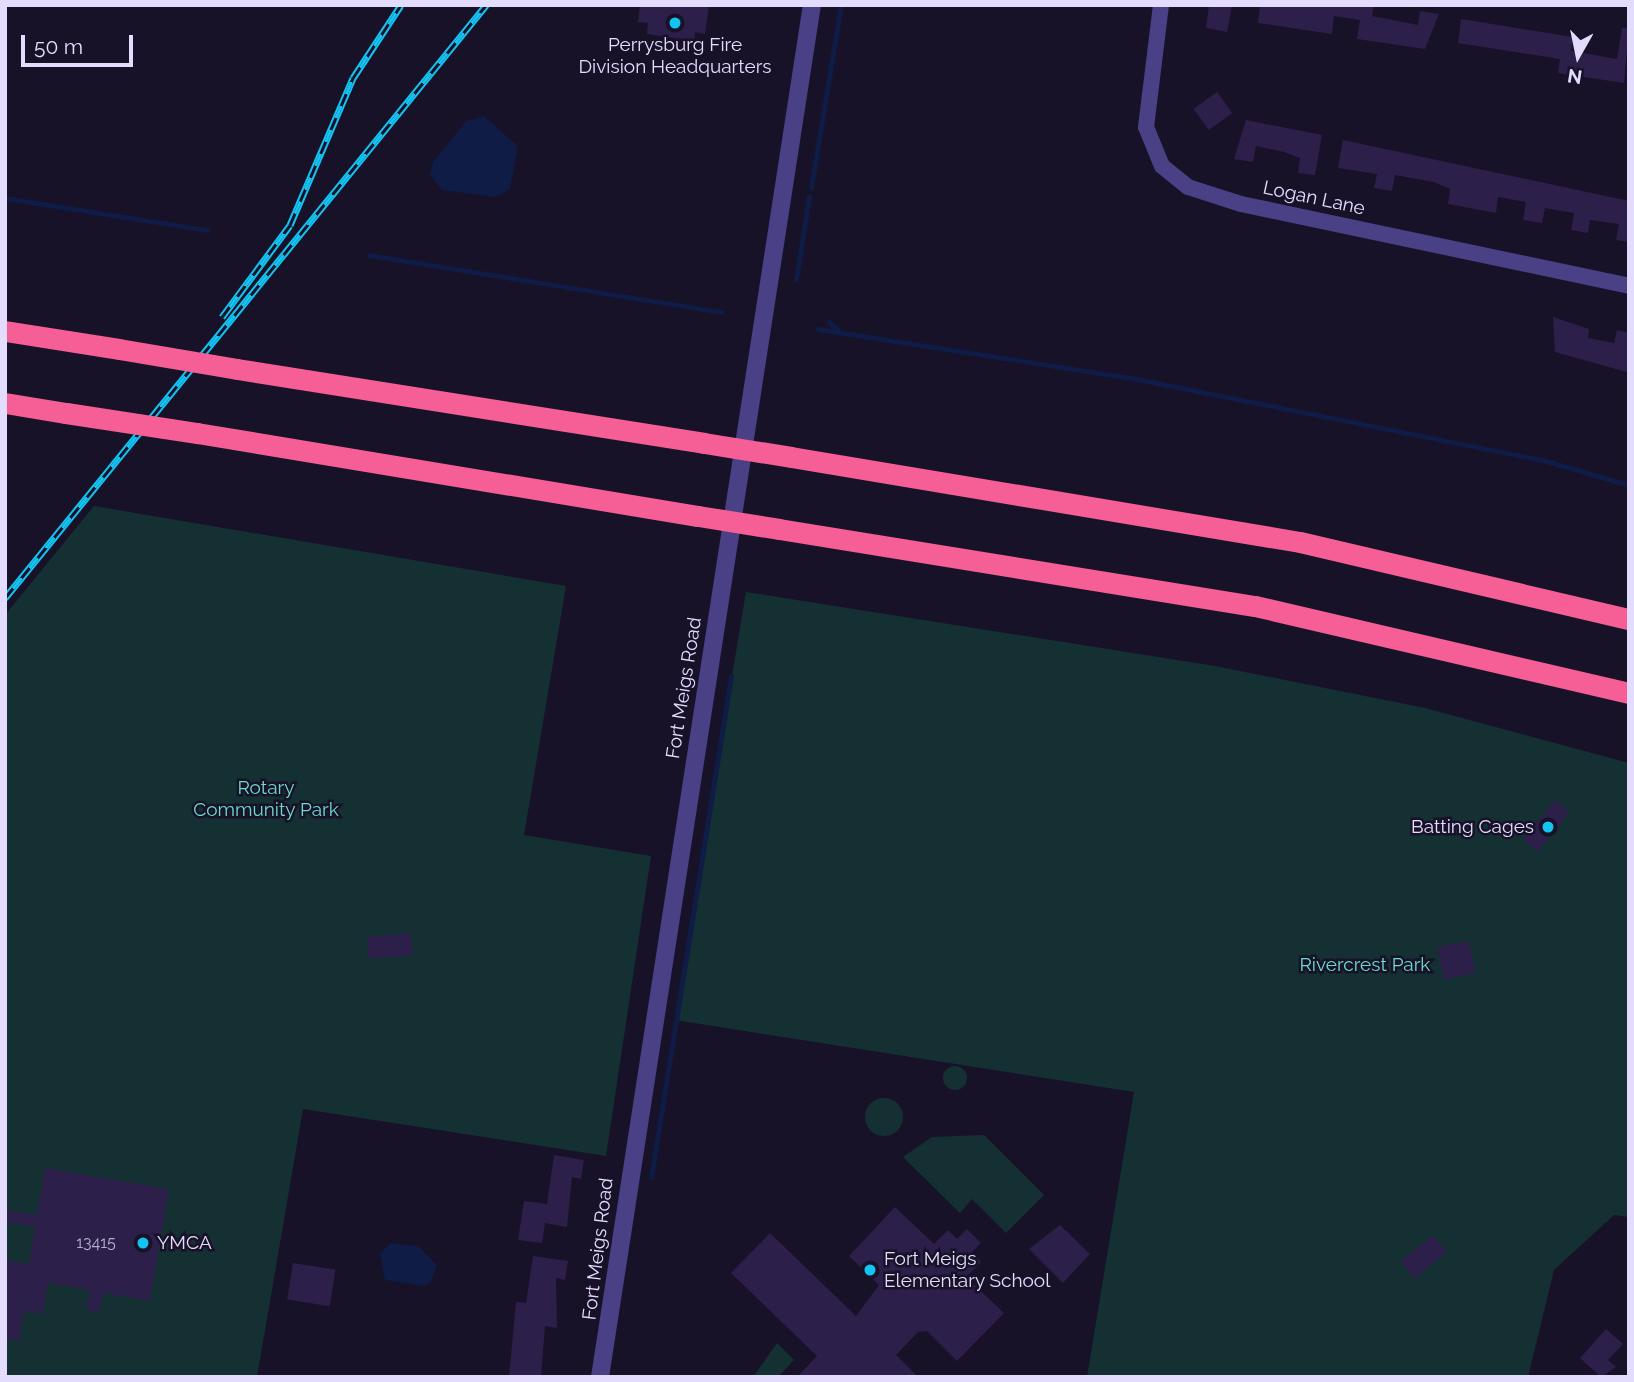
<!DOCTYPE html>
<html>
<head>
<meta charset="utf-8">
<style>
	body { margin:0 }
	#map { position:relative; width:1634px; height:1382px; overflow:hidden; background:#181229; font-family:Raleway,sans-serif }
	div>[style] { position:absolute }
	.green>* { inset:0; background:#153032 }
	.round { border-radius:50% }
	.water>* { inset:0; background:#0e1c46 }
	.stream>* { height:4.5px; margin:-2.25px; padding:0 2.25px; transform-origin:2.25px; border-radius:2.25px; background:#0e1c46 }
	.building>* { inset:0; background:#2c1f49; transform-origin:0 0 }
	.minor>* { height:16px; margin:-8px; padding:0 8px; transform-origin:8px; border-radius:8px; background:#4a4085 }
	.tertiary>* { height:18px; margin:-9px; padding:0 9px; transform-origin:9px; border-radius:9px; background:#4a4085 }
	.motorway>* { height:21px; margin:-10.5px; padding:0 10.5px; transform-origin:10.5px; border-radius:10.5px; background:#f65e96 }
	.rail>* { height:7px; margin-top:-3.5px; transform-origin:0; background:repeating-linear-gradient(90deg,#181229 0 13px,#13c4f2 0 26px); box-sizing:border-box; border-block:2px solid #13c4f2 }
	.motorway-bridge>* { height:21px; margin:-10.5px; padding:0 10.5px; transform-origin:10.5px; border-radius:10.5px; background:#f65e96 }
	.dots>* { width:19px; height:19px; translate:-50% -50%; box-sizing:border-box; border:4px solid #181229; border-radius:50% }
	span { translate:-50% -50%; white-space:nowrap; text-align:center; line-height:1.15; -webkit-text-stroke:5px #181229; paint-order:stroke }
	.number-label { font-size:16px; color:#b5add0 }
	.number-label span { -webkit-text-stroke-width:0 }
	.poi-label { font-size:19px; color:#e3dcfd }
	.right { translate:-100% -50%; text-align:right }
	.left { translate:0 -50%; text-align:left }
	.street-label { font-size:19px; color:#e3dcfd }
	.park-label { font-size:19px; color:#6adaca }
	.frame { position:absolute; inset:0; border:7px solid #e3dcfd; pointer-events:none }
	.north { position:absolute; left:1543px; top:21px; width:70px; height:70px; -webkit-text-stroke:5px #181229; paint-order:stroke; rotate:189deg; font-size:19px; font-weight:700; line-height:28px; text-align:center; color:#e3dcfd }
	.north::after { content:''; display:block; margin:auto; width:24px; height:32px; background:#e3dcfd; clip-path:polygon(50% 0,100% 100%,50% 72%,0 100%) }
	.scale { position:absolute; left:21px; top:35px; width:112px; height:32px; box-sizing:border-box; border:4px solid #e3dcfd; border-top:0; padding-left:9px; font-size:21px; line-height:24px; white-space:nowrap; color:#e3dcfd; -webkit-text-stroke:5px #181229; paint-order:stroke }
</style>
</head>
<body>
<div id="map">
	<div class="green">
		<div style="clip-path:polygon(94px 506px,566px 586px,524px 835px,651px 856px,606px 1156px,303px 1109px,257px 1377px,5px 1377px,5px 615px)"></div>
		<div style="clip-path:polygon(746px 592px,1215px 666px,1425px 708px,1629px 763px,1629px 1217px,1614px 1215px,1554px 1270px,1528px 1377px,1087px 1377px,1134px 1092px,675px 1020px)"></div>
		<div class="round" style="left:943px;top:1066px;width:24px;height:24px"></div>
		<div class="round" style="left:865px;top:1098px;width:38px;height:38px"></div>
		<div style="clip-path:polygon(984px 1135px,1044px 1195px,1006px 1233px,972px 1199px,960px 1213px,903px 1157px,932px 1137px)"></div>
		<div style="clip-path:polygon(777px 1343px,794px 1360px,778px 1377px,753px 1377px)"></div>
	</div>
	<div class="water">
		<div style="clip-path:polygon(484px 116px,518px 146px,510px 189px,494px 197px,442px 190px,430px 175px,433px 162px,466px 121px)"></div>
		<div style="clip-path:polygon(390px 1243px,418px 1246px,437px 1265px,431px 1282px,424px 1286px,385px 1280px,380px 1254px)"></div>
	</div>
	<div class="stream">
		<div style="left:811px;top:188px;width:185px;rotate:-80.7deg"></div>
		<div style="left:5px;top:198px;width:205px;rotate:9deg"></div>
		<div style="left:369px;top:255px;width:357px;rotate:9.2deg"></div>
		<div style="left:796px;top:280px;width:84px;rotate:-81.1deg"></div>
		<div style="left:829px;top:322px;width:13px;rotate:42deg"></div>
		<div style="left:818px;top:329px;width:328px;rotate:8.9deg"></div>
		<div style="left:1142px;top:380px;width:409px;rotate:11.3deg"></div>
		<div style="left:1543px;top:460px;width:90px;rotate:16.2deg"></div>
		<div style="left:651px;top:1178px;width:508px;rotate:-80.95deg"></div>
	</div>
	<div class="building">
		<div style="clip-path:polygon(640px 5px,709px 5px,705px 34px,695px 32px,694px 41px,647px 34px,648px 23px,638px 22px)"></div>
		<div style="clip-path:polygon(1209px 5px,1232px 5px,1227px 32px,1206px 28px)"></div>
		<div style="clip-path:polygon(1260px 5px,1374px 5px,1372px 16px,1418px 25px,1420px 11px,1439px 14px,1425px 49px,1357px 39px,1360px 20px,1334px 16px,1332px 34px,1258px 23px)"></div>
		<div style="clip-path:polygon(1461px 19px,1573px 37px,1571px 51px,1617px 59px,1622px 28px,1629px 28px,1624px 83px,1558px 73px,1560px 59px,1458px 43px)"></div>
		<div style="left:1217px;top:92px;width:26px;height:29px;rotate:54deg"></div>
		<div style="clip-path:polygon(1246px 120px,1322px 135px,1315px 175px,1298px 173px,1300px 158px,1284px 152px,1256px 146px,1253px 162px,1234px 159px)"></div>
		<div style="clip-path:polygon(1343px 140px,1629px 201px,1629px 242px,1616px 240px,1619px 224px,1590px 220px,1588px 233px,1571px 230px,1574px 213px,1545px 208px,1542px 223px,1523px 220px,1526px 202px,1498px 197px,1496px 213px,1448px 204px,1450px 189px,1434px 182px,1395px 175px,1392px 191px,1374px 188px,1377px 174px,1338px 168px)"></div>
		<div style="clip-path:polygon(1553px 317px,1589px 329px,1588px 338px,1614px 343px,1617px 330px,1629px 333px,1627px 372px,1555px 352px)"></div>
		<div style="left:1555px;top:800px;width:19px;height:51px;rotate:39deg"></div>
		<div style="left:411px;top:933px;width:22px;height:44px;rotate:85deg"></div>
		<div style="left:1469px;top:941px;width:33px;height:32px;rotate:79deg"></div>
		<div style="clip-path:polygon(554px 1155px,584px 1160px,581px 1179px,572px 1177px,567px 1227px,545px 1223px,542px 1243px,518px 1240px,524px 1201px,547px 1204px)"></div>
		<div style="clip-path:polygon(45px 1168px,169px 1189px,150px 1301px,103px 1293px,99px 1312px,87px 1310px,90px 1290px,48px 1283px,43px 1314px,24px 1311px,19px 1341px,5px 1339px,5px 1260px,29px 1264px,35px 1227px,5px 1222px,5px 1210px,37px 1215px)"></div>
		<div style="clip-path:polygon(895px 1207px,934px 1244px,948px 1230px,957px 1239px,967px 1229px,981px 1243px,972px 1252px,981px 1262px,966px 1277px,1004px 1313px,957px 1361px,927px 1331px,918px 1332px,896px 1355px,918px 1377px,797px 1377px,817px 1356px,731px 1273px,770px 1233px,856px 1316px,879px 1285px,849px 1256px)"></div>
		<div style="clip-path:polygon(1060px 1225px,1090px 1254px,1063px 1283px,1029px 1249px)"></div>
		<div style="left:1433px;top:1235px;width:22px;height:42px;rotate:51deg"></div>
		<div style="clip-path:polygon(533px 1256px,568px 1261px,565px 1280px,556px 1278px,557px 1328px,545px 1326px,541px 1377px,509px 1377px,516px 1302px,526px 1303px)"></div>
		<div style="left:293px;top:1263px;width:43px;height:37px;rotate:9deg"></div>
		<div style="clip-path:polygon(1606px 1329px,1623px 1344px,1608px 1360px,1616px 1367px,1601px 1377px,1580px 1358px)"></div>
	</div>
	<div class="minor">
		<div style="left:1161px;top:5px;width:123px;rotate:97deg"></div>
		<div style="left:1146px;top:127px;width:42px;rotate:67.7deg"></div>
		<div style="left:1162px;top:166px;width:33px;rotate:39deg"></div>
		<div style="left:1188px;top:187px;width:56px;rotate:17.8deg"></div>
		<div style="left:1241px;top:204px;width:397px;rotate:11.9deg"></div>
	</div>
	<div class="tertiary">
		<div style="left:600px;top:1377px;width:1388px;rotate:-81.22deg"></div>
	</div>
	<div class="motorway">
		<div style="left:5px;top:331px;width:115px;rotate:9deg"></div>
		<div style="left:237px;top:369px;width:473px;rotate:9deg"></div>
		<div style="left:5px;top:403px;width:62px;rotate:9.3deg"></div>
		<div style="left:197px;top:433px;width:508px;rotate:9.41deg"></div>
		<div style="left:791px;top:457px;width:516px;rotate:9.48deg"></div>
		<div style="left:1300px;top:542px;width:338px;rotate:13.2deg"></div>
		<div style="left:779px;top:529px;width:482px;rotate:9.2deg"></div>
		<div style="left:1255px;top:606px;width:384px;rotate:13.1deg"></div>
	</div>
	<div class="rail">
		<div style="left:222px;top:317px;width:114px;rotate:-53.5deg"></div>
		<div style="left:290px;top:225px;width:160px;rotate:-66.8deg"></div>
		<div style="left:353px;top:78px;width:87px;rotate:-56.7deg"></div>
		<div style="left:5px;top:598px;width:764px;rotate:-50.95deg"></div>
	</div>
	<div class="motorway-bridge">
		<div style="left:119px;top:349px;width:120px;rotate:9.6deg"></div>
		<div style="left:66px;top:413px;width:133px;rotate:8.7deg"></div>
		<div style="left:704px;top:443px;width:88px;rotate:9.1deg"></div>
		<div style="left:698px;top:516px;width:82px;rotate:9.1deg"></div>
	</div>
	<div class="dots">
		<div style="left:675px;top:23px;background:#13c4f2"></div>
		<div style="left:1548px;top:827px;background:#13c4f2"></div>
		<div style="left:143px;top:1243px;background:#13c4f2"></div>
		<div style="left:870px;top:1270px;background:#13c4f2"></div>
	</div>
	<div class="number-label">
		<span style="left:96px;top:1243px">13415</span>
	</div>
	<div class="poi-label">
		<span style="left:675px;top:56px">Perrysburg Fire<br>Division Headquarters</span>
		<span class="right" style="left:1534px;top:827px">Batting Cages</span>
		<span class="left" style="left:157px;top:1243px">YMCA</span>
		<span class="left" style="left:884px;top:1270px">Fort Meigs<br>Elementary School</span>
	</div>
	<div class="street-label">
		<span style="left:1314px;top:198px;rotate:12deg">Logan Lane</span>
		<span style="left:684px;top:688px;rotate:-81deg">Fort Meigs Road</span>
		<span style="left:598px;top:1249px;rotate:-83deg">Fort Meigs Road</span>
	</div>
	<div class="park-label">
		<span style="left:266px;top:799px">Rotary<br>Community Park</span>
		<span style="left:1365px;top:965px">Rivercrest Park</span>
	</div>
	<div class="frame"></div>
	<div class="north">N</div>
	<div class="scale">50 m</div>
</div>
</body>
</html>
